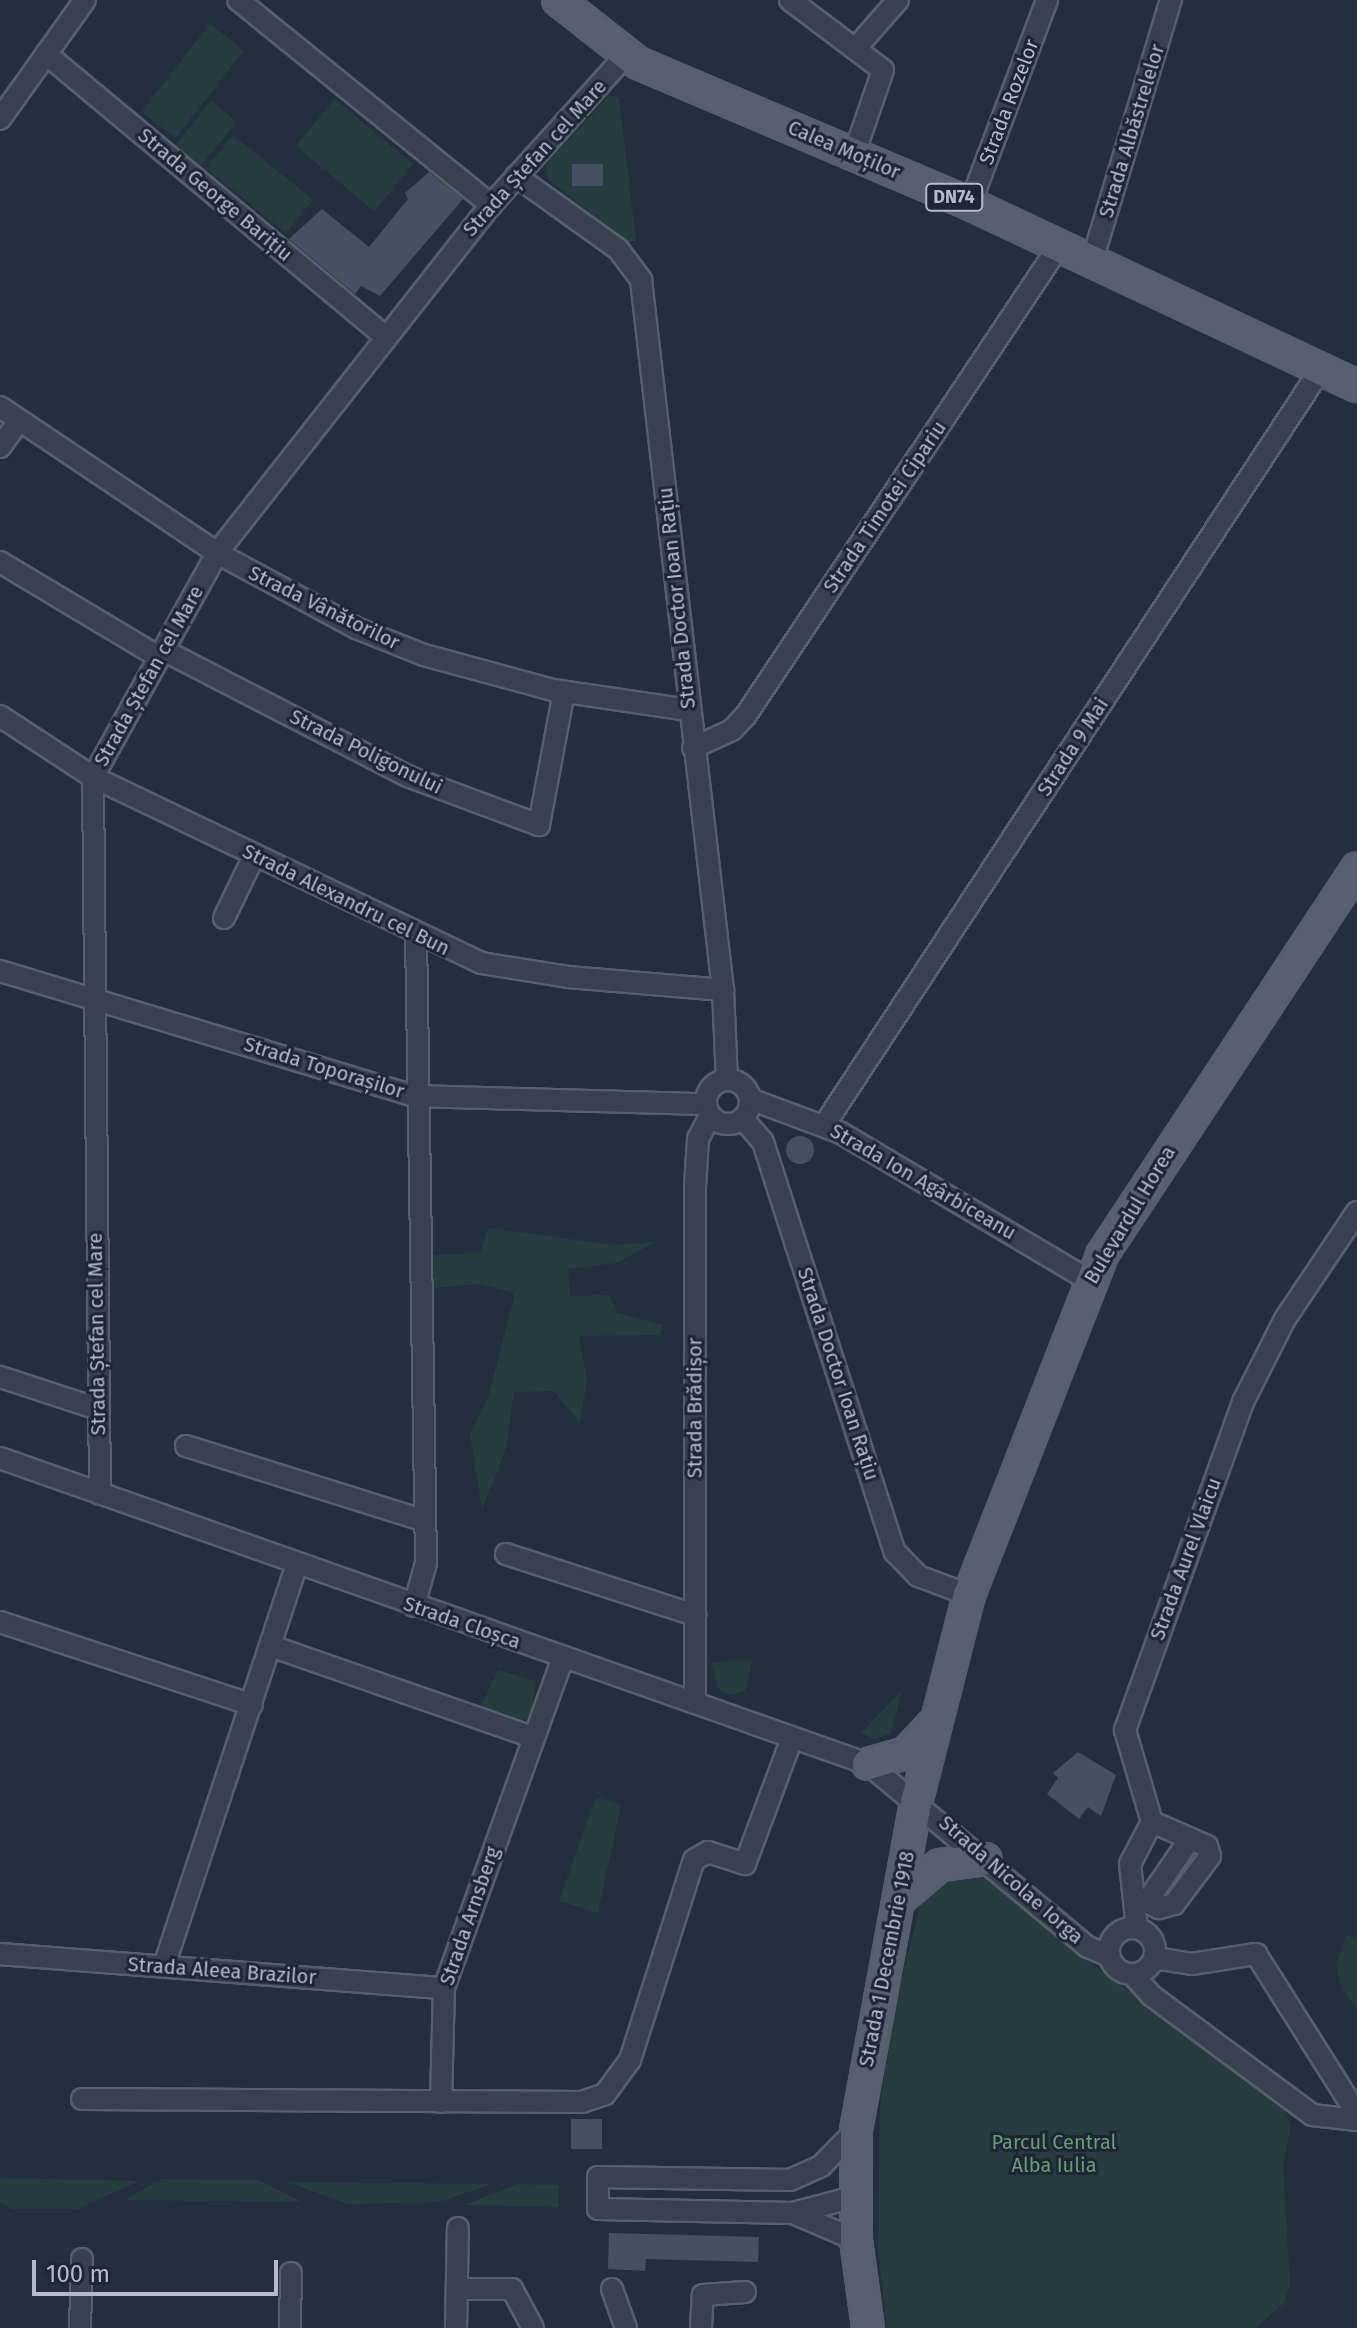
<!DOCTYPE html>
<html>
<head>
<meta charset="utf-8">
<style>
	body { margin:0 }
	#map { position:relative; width:1357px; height:2328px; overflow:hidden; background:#242f3e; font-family:"Fira Sans",sans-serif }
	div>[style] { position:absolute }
	.green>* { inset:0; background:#263c3f; transform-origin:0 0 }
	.building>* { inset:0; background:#455162; transform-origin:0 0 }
	.round { border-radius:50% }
	.roads { filter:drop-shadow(2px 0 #565f6c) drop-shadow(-2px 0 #565f6c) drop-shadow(0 2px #565f6c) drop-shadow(0 -2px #565f6c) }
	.minor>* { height:20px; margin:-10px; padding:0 10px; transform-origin:10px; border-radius:10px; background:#38414e }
	.minor>.ring { margin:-10px; padding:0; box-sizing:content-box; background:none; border:20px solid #38414e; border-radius:50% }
	.primary>* { height:30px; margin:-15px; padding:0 15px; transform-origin:15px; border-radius:15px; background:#56606e }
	span { translate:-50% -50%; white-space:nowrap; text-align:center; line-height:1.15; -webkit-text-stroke:6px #1d2633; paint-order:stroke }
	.shield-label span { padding:2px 6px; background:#1d2633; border:2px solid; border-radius:6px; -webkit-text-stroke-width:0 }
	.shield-label { font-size:18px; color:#b4bcc9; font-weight:700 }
	.street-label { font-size:20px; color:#b4bcc9 }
	.park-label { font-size:20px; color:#6b9a76 }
	.scale { position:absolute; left:32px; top:2260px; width:246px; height:36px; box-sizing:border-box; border:4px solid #b4bcc9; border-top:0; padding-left:10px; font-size:24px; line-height:28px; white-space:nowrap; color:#b4bcc9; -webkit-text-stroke:6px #1d2633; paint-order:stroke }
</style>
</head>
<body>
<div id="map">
	<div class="green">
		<div style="left:210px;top:24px;width:43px;height:111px;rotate:38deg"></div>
		<div style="clip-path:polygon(610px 95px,619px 98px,636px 241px,627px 242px,547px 178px,546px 164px)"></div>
		<div style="left:335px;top:99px;width:102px;height:61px;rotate:40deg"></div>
		<div style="left:211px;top:101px;width:33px;height:58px;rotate:39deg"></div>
		<div style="left:233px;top:135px;width:103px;height:43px;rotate:39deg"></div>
		<div style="clip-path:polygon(488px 1228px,613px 1245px,655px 1242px,617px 1263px,568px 1269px,570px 1296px,608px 1295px,618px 1313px,663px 1325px,660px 1335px,579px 1336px,587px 1381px,580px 1423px,554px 1391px,514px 1392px,506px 1449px,482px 1509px,470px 1434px,488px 1398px,515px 1293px,480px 1284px,434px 1288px,430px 1255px,480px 1253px)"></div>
		<div style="clip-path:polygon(752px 1661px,746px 1691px,728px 1695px,718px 1689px,711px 1662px)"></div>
		<div style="clip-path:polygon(498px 1670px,536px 1681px,530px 1718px,497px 1729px,478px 1712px)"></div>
		<div style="clip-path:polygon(902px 1690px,891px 1733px,874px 1739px,861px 1733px)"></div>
		<div style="clip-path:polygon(596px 1797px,621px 1805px,598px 1913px,559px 1901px)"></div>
		<div style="clip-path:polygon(975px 1869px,1099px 1970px,1274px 2094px,1284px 2107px,1291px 2126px,1283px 2165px,1290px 2283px,1284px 2303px,1256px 2328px,887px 2328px,878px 2248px,880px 2104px,895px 2007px,925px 1887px,941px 1874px)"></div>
		<div style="clip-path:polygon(1347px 1935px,1357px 1939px,1357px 2009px,1340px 1984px,1336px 1963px)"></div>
		<div style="clip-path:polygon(0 2178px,139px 2181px,77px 2209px,12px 2209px,0 2202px)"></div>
		<div style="clip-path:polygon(161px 2179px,258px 2180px,302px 2202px,125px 2200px)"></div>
		<div style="clip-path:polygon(287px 2182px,492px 2184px,439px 2202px,348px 2204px)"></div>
		<div style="clip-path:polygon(518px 2184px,559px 2185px,558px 2207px,464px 2205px)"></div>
	</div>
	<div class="building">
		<div style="left:572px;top:164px;width:31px;height:22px"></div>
		<div style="clip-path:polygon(429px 172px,463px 199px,380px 296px,361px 286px,355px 294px,289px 239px,322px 209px,369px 247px,408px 199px,405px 193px)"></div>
		<div class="round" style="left:786px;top:1136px;width:28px;height:28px"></div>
		<div style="clip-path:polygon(1078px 1752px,1116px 1775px,1101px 1816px,1088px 1807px,1079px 1819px,1047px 1794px,1058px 1778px,1053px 1773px)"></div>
		<div style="left:571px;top:2119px;width:31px;height:30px"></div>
		<div style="clip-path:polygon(609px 2233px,759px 2237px,758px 2262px,646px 2259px,645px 2271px,608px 2269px)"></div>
	</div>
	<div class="roads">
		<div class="minor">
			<div style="left:238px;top:0;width:326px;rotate:39deg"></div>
			<div style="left:790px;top:0;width:116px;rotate:37deg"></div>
			<div style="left:883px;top:70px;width:89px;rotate:109deg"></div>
			<div style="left:855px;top:49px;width:65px;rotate:-48.7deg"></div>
			<div style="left:46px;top:54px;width:441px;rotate:39.8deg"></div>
			<div style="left:0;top:119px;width:146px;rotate:-54.5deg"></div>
			<div style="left:516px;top:176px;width:125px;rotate:35.6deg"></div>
			<div style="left:618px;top:249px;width:39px;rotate:53deg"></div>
			<div style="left:641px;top:280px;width:715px;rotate:83.41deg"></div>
			<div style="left:723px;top:990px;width:90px;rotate:87.5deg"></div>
			<div style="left:970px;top:204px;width:218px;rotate:-69.3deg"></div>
			<div style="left:1092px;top:261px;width:273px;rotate:-73.2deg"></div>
			<div style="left:0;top:407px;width:262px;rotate:33.9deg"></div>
			<div style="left:217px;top:553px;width:158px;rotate:28.3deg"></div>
			<div style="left:356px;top:628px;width:73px;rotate:21.7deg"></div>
			<div style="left:424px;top:655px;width:134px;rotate:15.2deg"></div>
			<div style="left:553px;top:690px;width:137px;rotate:8.4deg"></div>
			<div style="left:0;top:447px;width:32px;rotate:-54deg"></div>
			<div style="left:0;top:562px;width:185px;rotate:30.9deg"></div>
			<div style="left:163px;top:650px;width:275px;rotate:27.3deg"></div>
			<div style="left:407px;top:776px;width:141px;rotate:20.4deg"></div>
			<div style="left:539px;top:825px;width:135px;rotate:-79.4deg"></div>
			<div style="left:0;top:716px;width:111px;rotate:33.3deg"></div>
			<div style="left:93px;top:777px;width:430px;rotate:25.6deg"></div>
			<div style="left:481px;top:963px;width:88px;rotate:9.1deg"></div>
			<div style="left:568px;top:977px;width:156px;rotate:4.8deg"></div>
			<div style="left:693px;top:748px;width:43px;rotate:-24.8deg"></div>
			<div style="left:732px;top:730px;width:21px;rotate:-47deg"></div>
			<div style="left:746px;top:715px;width:564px;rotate:-56.28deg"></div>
			<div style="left:224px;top:918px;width:69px;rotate:-64.2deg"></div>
			<div style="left:0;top:971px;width:432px;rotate:16.8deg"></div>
			<div style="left:414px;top:1096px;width:291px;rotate:1.6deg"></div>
			<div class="ring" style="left:706px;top:1080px;width:24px;height:24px"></div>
			<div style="left:750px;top:1099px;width:97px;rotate:20.5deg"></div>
			<div style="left:841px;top:1133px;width:288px;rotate:30.7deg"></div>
			<div style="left:743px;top:1119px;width:30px;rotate:49deg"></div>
			<div style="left:763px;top:1142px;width:431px;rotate:72.2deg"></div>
			<div style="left:895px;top:1552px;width:33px;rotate:46deg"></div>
			<div style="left:918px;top:1576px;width:54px;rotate:20.4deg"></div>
			<div style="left:825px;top:1124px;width:903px;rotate:-56.7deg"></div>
			<div style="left:0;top:1377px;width:103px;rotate:18.1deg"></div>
			<div style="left:186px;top:1446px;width:250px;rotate:17.4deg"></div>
			<div style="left:0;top:1458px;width:920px;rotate:19.42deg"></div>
			<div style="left:868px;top:1764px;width:286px;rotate:39.8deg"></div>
			<div style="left:1088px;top:1947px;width:23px;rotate:23deg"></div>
			<div style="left:100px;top:1494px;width:717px;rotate:-90.56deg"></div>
			<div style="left:93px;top:777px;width:256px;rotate:-61deg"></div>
			<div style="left:217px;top:553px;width:443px;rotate:-51.8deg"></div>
			<div style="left:491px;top:205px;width:200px;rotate:-48deg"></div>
			<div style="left:506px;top:1554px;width:199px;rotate:17.9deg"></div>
			<div style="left:414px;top:1606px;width:45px;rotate:-74.4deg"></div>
			<div style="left:426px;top:1563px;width:628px;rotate:-90.91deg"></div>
			<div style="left:0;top:1622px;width:265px;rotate:18.2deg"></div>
			<div style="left:271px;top:1646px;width:277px;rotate:19.2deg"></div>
			<div style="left:695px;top:1703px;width:516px;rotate:-90deg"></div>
			<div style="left:695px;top:1187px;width:48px;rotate:-86.4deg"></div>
			<div style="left:698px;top:1139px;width:26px;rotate:-62deg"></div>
			<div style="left:1134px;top:1896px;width:28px;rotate:26deg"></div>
			<div style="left:1159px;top:1908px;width:16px;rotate:-15deg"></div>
			<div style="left:1174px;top:1904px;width:60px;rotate:-53.1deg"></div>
			<div style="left:1210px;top:1856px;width:10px;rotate:-107deg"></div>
			<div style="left:1207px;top:1846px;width:60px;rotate:-156.4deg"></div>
			<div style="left:1146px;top:1903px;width:78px;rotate:-55.5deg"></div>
			<div class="ring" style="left:1109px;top:1928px;width:26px;height:26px"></div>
			<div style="left:1137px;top:1928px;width:64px;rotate:-96.2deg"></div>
			<div style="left:1130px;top:1864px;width:47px;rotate:-62.4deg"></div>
			<div style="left:1152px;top:1822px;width:96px;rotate:-106.4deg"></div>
			<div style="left:1125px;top:1730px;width:349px;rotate:-70.2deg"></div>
			<div style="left:1243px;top:1402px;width:93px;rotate:-63.2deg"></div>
			<div style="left:1285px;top:1319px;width:129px;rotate:-56.1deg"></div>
			<div style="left:0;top:1954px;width:445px;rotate:4.4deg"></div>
			<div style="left:1155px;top:1958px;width:37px;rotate:9deg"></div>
			<div style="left:1192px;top:1964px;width:65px;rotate:-8.9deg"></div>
			<div style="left:1256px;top:1954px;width:189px;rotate:57.7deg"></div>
			<div style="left:164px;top:1966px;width:420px;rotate:-71.7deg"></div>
			<div style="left:1132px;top:1974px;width:30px;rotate:48deg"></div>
			<div style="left:1152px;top:1996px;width:199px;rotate:36.6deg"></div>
			<div style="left:1312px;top:2115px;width:45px;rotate:6.3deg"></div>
			<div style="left:82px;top:2099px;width:500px;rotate:0.34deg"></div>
			<div style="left:582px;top:2102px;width:24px;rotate:-19deg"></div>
			<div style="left:605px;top:2094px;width:42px;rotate:-53.7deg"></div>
			<div style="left:630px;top:2060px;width:210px;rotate:-72.3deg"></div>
			<div style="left:694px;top:1860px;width:16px;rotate:-30deg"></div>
			<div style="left:708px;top:1852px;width:39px;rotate:18deg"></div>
			<div style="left:745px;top:1864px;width:134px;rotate:-69.5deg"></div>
			<div style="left:441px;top:2102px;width:114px;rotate:-88.5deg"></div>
			<div style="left:444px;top:1988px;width:352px;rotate:-70.2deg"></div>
			<div style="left:793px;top:2213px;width:63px;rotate:-14.7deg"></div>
			<div style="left:856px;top:2240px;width:69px;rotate:-156.8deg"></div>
			<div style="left:793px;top:2213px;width:195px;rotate:-178.8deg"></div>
			<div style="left:598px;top:2209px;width:32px;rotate:-90deg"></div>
			<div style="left:598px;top:2177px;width:192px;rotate:0.9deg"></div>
			<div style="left:790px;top:2180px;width:34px;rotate:-24deg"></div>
			<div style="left:821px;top:2166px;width:50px;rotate:-45.8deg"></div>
			<div style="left:457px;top:2289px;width:55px"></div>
			<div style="left:512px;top:2289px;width:44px;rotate:61.7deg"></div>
			<div style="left:612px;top:2289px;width:41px;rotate:70.3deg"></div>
			<div style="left:80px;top:2328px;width:69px;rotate:-88.3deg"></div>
			<div style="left:290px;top:2328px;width:55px;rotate:-89deg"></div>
			<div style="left:456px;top:2328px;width:100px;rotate:-88.9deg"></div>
			<div style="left:701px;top:2328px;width:33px;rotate:-87deg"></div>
			<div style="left:703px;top:2295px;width:42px;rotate:-4.1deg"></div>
		</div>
		<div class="primary">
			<div style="left:558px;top:0;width:102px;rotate:38.2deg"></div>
			<div style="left:638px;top:63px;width:361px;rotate:23deg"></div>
			<div style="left:970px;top:204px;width:428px;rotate:25.2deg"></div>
			<div style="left:868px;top:1764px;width:40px;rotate:-16deg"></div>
			<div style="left:906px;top:1753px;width:38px;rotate:-47deg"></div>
			<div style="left:900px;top:1899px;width:52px;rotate:-40.4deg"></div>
			<div style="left:940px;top:1865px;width:46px;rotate:-7.4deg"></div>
			<div style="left:868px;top:2328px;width:89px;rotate:-97.8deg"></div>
			<div style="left:856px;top:2240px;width:110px;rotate:-90deg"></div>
			<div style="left:856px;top:2130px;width:337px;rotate:-79.6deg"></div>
			<div style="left:917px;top:1799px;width:211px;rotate:-75.7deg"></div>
			<div style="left:969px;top:1595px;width:365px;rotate:-68.6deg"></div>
			<div style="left:1102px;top:1255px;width:463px;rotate:-56.6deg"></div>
		</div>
	</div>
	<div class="shield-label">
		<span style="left:954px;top:197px">DN74</span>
	</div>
	<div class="street-label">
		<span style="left:1009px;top:102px;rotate:-69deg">Strada Rozelor</span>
		<span style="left:1132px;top:131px;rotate:-73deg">Strada Albăstrelelor</span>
		<span style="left:844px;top:150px;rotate:23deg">Calea Moților</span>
		<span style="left:535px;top:158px;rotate:-48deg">Strada Ștefan cel Mare</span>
		<span style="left:215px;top:195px;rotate:40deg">Strada George Barițiu</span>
		<span style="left:885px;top:507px;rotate:-56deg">Strada Timotei Cipariu</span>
		<span style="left:677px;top:598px;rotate:-96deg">Strada Doctor Ioan Rațiu</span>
		<span style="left:324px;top:608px;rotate:26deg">Strada Vânătorilor</span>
		<span style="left:149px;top:676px;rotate:-61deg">Strada Ștefan cel Mare</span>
		<span style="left:1073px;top:747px;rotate:-57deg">Strada 9 Mai</span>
		<span style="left:366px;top:752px;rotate:26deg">Strada Poligonului</span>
		<span style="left:346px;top:900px;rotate:26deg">Strada Alexandru cel Bun</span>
		<span style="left:324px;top:1068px;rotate:17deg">Strada Toporașilor</span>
		<span style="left:923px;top:1182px;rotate:30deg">Strada Ion Agârbiceanu</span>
		<span style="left:1130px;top:1215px;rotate:-59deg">Bulevardul Horea</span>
		<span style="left:97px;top:1334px;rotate:-91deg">Strada Ștefan cel Mare</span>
		<span style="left:838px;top:1374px;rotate:72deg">Strada Doctor Ioan Rațiu</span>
		<span style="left:695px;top:1408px;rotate:-90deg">Strada Brădișor</span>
		<span style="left:1186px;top:1559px;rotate:-70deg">Strada Aurel Vlaicu</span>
		<span style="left:462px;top:1623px;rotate:19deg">Strada Cloșca</span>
		<span style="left:1011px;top:1880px;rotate:41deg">Strada Nicolae Iorga</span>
		<span style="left:470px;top:1916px;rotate:-71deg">Strada Arnsberg</span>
		<span style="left:887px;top:1959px;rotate:-79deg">Strada 1 Decembrie 1918</span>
		<span style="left:222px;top:1971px;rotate:4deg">Strada Aleea Brazilor</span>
	</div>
	<div class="park-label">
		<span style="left:1054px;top:2154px">Parcul Central<br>Alba Iulia</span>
	</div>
	<div class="scale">100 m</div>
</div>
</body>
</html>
